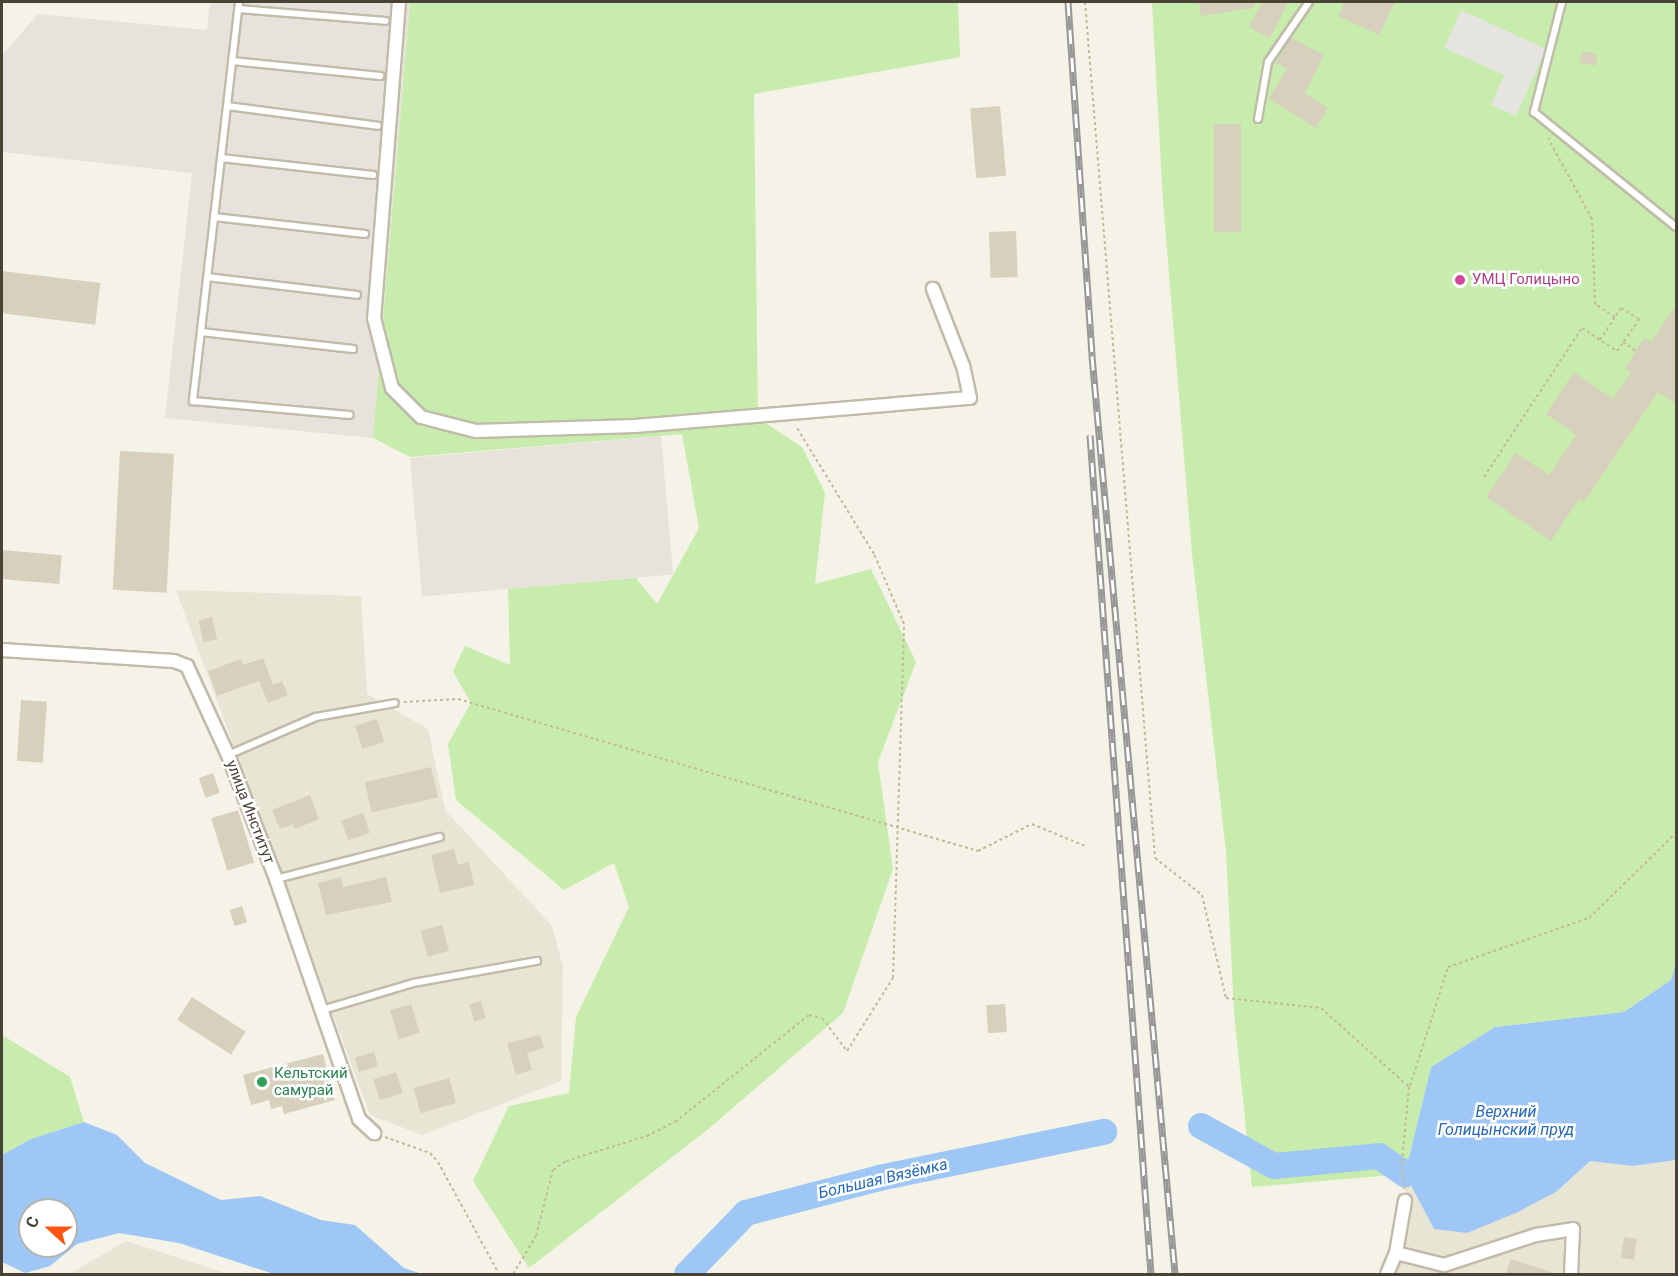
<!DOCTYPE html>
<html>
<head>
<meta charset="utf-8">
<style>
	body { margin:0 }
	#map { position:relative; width:1678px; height:1276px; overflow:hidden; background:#f5f2e7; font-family:Roboto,sans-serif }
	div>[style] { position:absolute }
	.residential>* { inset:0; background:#e9e5d5 }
	.industrial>* { inset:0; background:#e7e3dc; transform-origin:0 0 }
	.green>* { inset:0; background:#c8ecad }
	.parking>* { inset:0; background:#e6e4df }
	.water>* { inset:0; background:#9fc7f6 }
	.river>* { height:26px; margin:-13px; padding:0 13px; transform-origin:13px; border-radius:13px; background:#9fc7f6 }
	.building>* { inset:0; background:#d7d0bc; transform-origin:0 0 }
	.path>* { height:2px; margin-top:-1px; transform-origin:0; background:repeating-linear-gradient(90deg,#c4ba99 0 3px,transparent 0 6px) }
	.roads { filter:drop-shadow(2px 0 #c1bca9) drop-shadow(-2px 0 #c1bca9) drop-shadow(0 2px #c1bca9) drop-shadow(0 -2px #c1bca9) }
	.service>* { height:6px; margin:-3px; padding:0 3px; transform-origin:3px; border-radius:3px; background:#fff }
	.minor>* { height:12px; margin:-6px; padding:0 6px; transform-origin:6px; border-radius:6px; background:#fff }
	.rail>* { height:7px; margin-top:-3.5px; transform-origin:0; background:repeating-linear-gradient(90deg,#fff 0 14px,#979797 0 28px); box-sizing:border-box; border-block:2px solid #979797 }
	.dots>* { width:16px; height:16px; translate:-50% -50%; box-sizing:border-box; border:3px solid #fff; border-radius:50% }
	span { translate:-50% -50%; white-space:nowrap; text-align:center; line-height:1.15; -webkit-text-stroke:5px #fff; paint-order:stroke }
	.hotel-label { font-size:15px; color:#b23c85 }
	.left { translate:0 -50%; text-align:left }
	.street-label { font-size:15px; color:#494335 }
	.leisure-label { font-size:15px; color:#27864d }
	.water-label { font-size:16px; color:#266abd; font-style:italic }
	.frame { position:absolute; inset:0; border:3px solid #494335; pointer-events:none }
	.north { position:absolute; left:18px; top:1198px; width:60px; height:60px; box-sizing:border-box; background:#fff; border:2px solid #b6b4ae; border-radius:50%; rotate:291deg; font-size:16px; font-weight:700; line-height:24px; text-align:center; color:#494335 }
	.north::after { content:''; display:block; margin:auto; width:21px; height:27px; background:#ff5514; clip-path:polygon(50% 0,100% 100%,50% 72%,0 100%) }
</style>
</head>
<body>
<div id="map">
	<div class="residential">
		<div style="clip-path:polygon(176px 590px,361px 596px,367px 694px,428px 729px,445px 810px,552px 926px,563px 967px,561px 1081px,422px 1135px,370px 1115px)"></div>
		<div style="clip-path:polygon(1676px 1160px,1676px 1274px,1387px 1274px,1405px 1201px,1405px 1174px,1434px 1229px,1518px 1212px,1556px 1192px,1590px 1161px,1633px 1166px)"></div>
		<div style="clip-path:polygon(126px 1241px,229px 1274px,69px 1274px)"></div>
	</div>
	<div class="industrial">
		<div style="clip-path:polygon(210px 2px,410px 2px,373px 438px,165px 418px,192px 173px,2px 152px,2px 55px,38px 14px,207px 30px)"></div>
		<div style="left:661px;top:436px;width:139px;height:252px;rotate:85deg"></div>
	</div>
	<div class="green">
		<div style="clip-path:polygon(410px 2px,958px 2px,960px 57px,754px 94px,758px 418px,802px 447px,825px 493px,815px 584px,871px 569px,916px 662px,878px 762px,893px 869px,843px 1013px,707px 1130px,529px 1268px,473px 1181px,509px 1106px,569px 1093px,576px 1017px,629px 907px,614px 863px,564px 890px,456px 800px,448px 744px,471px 703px,453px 671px,465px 646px,510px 665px,508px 589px,636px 578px,657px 604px,699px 528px,682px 434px,410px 457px,373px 438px)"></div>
		<div style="clip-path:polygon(1152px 2px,1676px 2px,1676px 962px,1671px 980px,1624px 1012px,1495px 1027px,1431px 1067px,1405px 1174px,1252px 1187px,1234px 1013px,1226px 851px,1192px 554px,1163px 201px)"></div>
		<div style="clip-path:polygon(2px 1035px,70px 1077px,84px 1122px,31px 1139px,2px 1155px)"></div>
	</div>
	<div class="parking">
		<div style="clip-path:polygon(1461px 10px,1546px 49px,1516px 116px,1491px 105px,1504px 75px,1444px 48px)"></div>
	</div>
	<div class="water">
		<div style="clip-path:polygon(1676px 962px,1676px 1160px,1633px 1166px,1590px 1161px,1556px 1192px,1518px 1212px,1467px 1233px,1434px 1229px,1405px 1174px,1431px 1067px,1495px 1027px,1624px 1012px,1671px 980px)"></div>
		<div style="clip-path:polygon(evenodd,84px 1122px,117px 1135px,145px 1163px,221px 1200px,260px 1196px,321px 1220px,355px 1225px,404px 1268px,422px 1274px,274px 1274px,179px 1243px,119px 1233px,77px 1244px,50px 1266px,25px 1273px,2px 1262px,2px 1155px,31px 1139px,84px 1122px,30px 1210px,66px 1210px,66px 1246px,30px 1246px,30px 1210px)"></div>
	</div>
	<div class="river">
		<div style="left:1201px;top:1126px;width:83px;rotate:28.7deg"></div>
		<div style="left:1274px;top:1166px;width:105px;rotate:-5.4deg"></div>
		<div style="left:1379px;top:1156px;width:32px;rotate:35deg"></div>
		<div style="left:1405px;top:1174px;width:35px;rotate:-22deg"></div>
		<div style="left:687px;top:1274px;width:85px;rotate:-46deg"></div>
		<div style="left:746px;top:1213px;width:138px;rotate:-14.7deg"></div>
		<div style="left:879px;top:1178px;width:230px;rotate:-11.6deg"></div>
	</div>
	<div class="building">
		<div style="clip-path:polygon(1199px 2px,1253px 2px,1254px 8px,1201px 16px)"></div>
		<div style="clip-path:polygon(1262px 2px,1288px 2px,1270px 38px,1249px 27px)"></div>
		<div style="clip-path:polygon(1345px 2px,1395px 2px,1379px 35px,1338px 16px)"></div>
		<div style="clip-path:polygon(1291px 38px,1324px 55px,1305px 93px,1328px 108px,1316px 128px,1269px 99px,1287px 69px,1276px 63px)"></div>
		<div style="left:1582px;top:51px;width:16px;height:12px;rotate:11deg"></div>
		<div style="left:1000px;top:106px;width:70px;height:30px;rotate:85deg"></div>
		<div style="left:1214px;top:124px;width:27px;height:108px"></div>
		<div style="left:1016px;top:231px;width:46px;height:27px;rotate:88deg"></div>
		<div style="left:2px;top:271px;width:99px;height:42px;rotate:7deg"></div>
		<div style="clip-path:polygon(1677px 304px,1677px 404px,1658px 392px,1584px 502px,1579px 499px,1551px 541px,1486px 497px,1516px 453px,1549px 475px,1576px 435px,1546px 414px,1574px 372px,1613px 399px,1631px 372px,1625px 368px,1645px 337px,1651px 342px)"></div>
		<div style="left:120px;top:451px;width:54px;height:139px;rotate:3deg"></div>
		<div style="left:2px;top:550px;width:60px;height:29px;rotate:5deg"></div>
		<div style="left:212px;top:617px;width:23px;height:14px;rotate:77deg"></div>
		<div style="clip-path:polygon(263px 658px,273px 685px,282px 681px,288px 695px,268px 703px,259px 681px,217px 696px,208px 671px,241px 659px,243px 665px)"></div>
		<div style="left:21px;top:700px;width:26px;height:61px;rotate:4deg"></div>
		<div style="left:377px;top:719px;width:24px;height:23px;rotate:73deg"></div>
		<div style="left:431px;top:767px;width:31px;height:68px;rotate:77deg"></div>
		<div style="left:213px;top:773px;width:21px;height:15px;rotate:71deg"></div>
		<div style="clip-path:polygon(310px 795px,319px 819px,295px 829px,293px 824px,280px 829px,272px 810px)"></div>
		<div style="left:238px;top:810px;width:55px;height:28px;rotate:73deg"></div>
		<div style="left:363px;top:813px;width:21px;height:23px;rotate:71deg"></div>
		<div style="clip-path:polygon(454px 849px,458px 865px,469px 862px,474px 885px,440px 893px,431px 855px)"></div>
		<div style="clip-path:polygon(341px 877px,343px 887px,386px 877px,392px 902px,326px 915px,318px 883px)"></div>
		<div style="left:242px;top:906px;width:17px;height:13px;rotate:73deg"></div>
		<div style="left:442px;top:925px;width:27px;height:22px;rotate:75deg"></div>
		<div style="left:192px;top:997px;width:64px;height:27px;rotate:33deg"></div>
		<div style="left:481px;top:1001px;width:18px;height:12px;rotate:74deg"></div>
		<div style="left:411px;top:1004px;width:30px;height:22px;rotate:73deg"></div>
		<div style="left:1005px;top:1004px;width:28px;height:19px;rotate:86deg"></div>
		<div style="clip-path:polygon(540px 1035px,544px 1048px,527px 1053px,532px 1070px,516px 1075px,507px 1043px)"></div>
		<div style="left:374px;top:1052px;width:15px;height:20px;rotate:74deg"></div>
		<div style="clip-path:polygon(323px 1054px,335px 1100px,284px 1114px,282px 1106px,271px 1109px,269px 1100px,251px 1105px,243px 1075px)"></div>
		<div style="left:396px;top:1072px;width:22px;height:24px;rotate:72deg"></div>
		<div style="left:449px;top:1078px;width:26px;height:37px;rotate:74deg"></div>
		<div style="left:1624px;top:1237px;width:13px;height:21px;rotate:9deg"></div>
		<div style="clip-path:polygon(1511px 1259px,1551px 1272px,1551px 1275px,1505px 1275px)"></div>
	</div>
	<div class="path">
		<div style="left:1085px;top:2px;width:859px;rotate:85.32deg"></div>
		<div style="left:1155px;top:858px;width:60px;rotate:38.2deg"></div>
		<div style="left:1202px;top:895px;width:106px;rotate:76.9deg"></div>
		<div style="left:1226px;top:998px;width:96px;rotate:6deg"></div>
		<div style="left:1321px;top:1008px;width:118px;rotate:41.9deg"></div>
		<div style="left:1409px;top:1087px;width:75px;rotate:95.3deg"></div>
		<div style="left:1402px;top:1162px;width:27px;rotate:86deg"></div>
		<div style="left:1600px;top:340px;width:27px;rotate:-57deg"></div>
		<div style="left:1623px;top:342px;width:16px;rotate:35deg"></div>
		<div style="left:1484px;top:477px;width:178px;rotate:-56.7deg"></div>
		<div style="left:1582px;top:328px;width:42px;rotate:33.3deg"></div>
		<div style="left:1617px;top:351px;width:39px;rotate:-55deg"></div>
		<div style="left:1639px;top:319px;width:21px;rotate:-149deg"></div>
		<div style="left:1621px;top:308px;width:11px;rotate:124deg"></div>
		<div style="left:1615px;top:317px;width:24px;rotate:-147deg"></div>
		<div style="left:1595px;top:304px;width:85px;rotate:-92deg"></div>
		<div style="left:1592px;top:219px;width:92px;rotate:-118.5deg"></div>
		<div style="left:404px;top:702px;width:54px;rotate:-3.2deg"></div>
		<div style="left:458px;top:699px;width:542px;rotate:16.29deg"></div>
		<div style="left:978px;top:851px;width:60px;rotate:-26.6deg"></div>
		<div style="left:1032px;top:824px;width:57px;rotate:22.5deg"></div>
		<div style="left:1410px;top:1086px;width:125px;rotate:-72.3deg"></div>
		<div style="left:1448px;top:967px;width:149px;rotate:-19.2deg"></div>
		<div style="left:1589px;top:918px;width:122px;rotate:-44.3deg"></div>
		<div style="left:385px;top:1137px;width:48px;rotate:19.6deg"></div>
		<div style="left:430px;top:1153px;width:12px;rotate:48deg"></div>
		<div style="left:438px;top:1162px;width:128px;rotate:61.4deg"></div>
		<div style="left:513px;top:1274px;width:44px;rotate:-58.8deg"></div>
		<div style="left:536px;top:1236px;width:68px;rotate:-75.6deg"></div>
		<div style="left:553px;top:1170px;width:16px;rotate:-35deg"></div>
		<div style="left:566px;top:1161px;width:85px;rotate:-17.2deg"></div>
		<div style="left:647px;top:1136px;width:31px;rotate:-27deg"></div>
		<div style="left:675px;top:1122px;width:171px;rotate:-38.6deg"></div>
		<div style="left:809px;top:1015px;width:13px;rotate:13deg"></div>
		<div style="left:822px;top:1018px;width:41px;rotate:52.9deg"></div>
		<div style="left:847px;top:1051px;width:86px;rotate:-57.8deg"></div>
		<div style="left:893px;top:978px;width:354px;rotate:-88.2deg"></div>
		<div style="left:904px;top:624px;width:76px;rotate:-113.2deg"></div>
		<div style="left:874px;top:554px;width:150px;rotate:-121.4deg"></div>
	</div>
	<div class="roads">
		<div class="service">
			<div style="left:239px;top:2px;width:402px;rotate:96.6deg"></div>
			<div style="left:193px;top:401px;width:157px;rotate:5.1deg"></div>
			<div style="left:1562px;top:2px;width:114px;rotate:104.3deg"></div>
			<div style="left:1534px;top:112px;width:183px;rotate:39deg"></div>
			<div style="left:238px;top:9px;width:148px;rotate:4.6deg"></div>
			<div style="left:232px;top:61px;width:149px;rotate:5.8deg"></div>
			<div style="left:227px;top:106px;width:152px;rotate:7.5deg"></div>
			<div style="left:1258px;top:119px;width:58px;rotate:-80deg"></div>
			<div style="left:1268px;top:62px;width:73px;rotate:-55.7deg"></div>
			<div style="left:221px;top:158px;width:153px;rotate:6.4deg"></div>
			<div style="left:214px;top:217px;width:152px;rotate:6.4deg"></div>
			<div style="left:207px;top:277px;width:151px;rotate:6.8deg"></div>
			<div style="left:201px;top:332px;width:153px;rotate:6.4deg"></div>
			<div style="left:228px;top:755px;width:96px;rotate:-23.4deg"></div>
			<div style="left:316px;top:717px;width:80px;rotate:-10deg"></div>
			<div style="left:276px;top:879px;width:169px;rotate:-14.4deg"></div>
			<div style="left:322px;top:1010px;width:95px;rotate:-16.5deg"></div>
			<div style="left:413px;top:983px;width:126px;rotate:-10.1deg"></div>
		</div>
		<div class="minor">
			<div style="left:399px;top:2px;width:317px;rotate:94.5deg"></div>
			<div style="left:374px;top:318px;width:72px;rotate:75.6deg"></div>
			<div style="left:392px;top:388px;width:41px;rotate:45deg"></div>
			<div style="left:421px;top:417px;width:57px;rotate:14.3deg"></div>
			<div style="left:476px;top:431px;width:159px;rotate:-1.8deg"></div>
			<div style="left:635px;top:426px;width:336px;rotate:-4.8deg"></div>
			<div style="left:970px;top:398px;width:33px;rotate:-102deg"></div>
			<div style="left:963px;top:366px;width:83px;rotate:-111.3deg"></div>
			<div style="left:2px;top:650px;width:172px;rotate:3.7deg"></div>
			<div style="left:174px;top:661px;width:14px;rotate:21deg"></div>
			<div style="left:187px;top:666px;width:98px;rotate:65.3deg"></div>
			<div style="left:228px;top:755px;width:133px;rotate:68.8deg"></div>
			<div style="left:276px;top:879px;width:254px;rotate:70.9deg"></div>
			<div style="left:359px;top:1119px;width:21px;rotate:43deg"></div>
			<div style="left:1396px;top:1253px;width:49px;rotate:14deg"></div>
			<div style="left:1444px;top:1265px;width:97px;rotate:-18.1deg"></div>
			<div style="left:1536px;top:1235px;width:37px;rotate:-9deg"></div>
			<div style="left:1573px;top:1229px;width:45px;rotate:92.5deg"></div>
			<div style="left:1387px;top:1274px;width:23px;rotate:-67deg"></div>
			<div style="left:1396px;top:1253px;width:53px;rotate:-80.2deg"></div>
		</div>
	</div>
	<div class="rail">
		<div style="left:1068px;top:2px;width:355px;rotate:86.1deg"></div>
		<div style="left:1092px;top:356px;width:922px;rotate:84.83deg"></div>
		<div style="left:1090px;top:435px;width:841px;rotate:85.84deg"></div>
	</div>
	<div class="dots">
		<div style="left:1460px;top:280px;background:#d1479c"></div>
		<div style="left:262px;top:1082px;background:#2e9e5b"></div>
	</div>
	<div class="hotel-label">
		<span class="left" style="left:1472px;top:280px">УМЦ Голицыно</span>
	</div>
	<div class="street-label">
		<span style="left:250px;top:812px;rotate:69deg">улица Институт</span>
	</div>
	<div class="leisure-label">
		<span class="left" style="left:274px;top:1082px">Кельтский<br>самурай</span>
	</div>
	<div class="water-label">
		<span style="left:1506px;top:1121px">Верхний<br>Голицынский пруд</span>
		<span style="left:883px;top:1179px;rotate:-13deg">Большая Вязёмка</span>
	</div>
	<div class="frame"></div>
	<div class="north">С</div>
</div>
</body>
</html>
